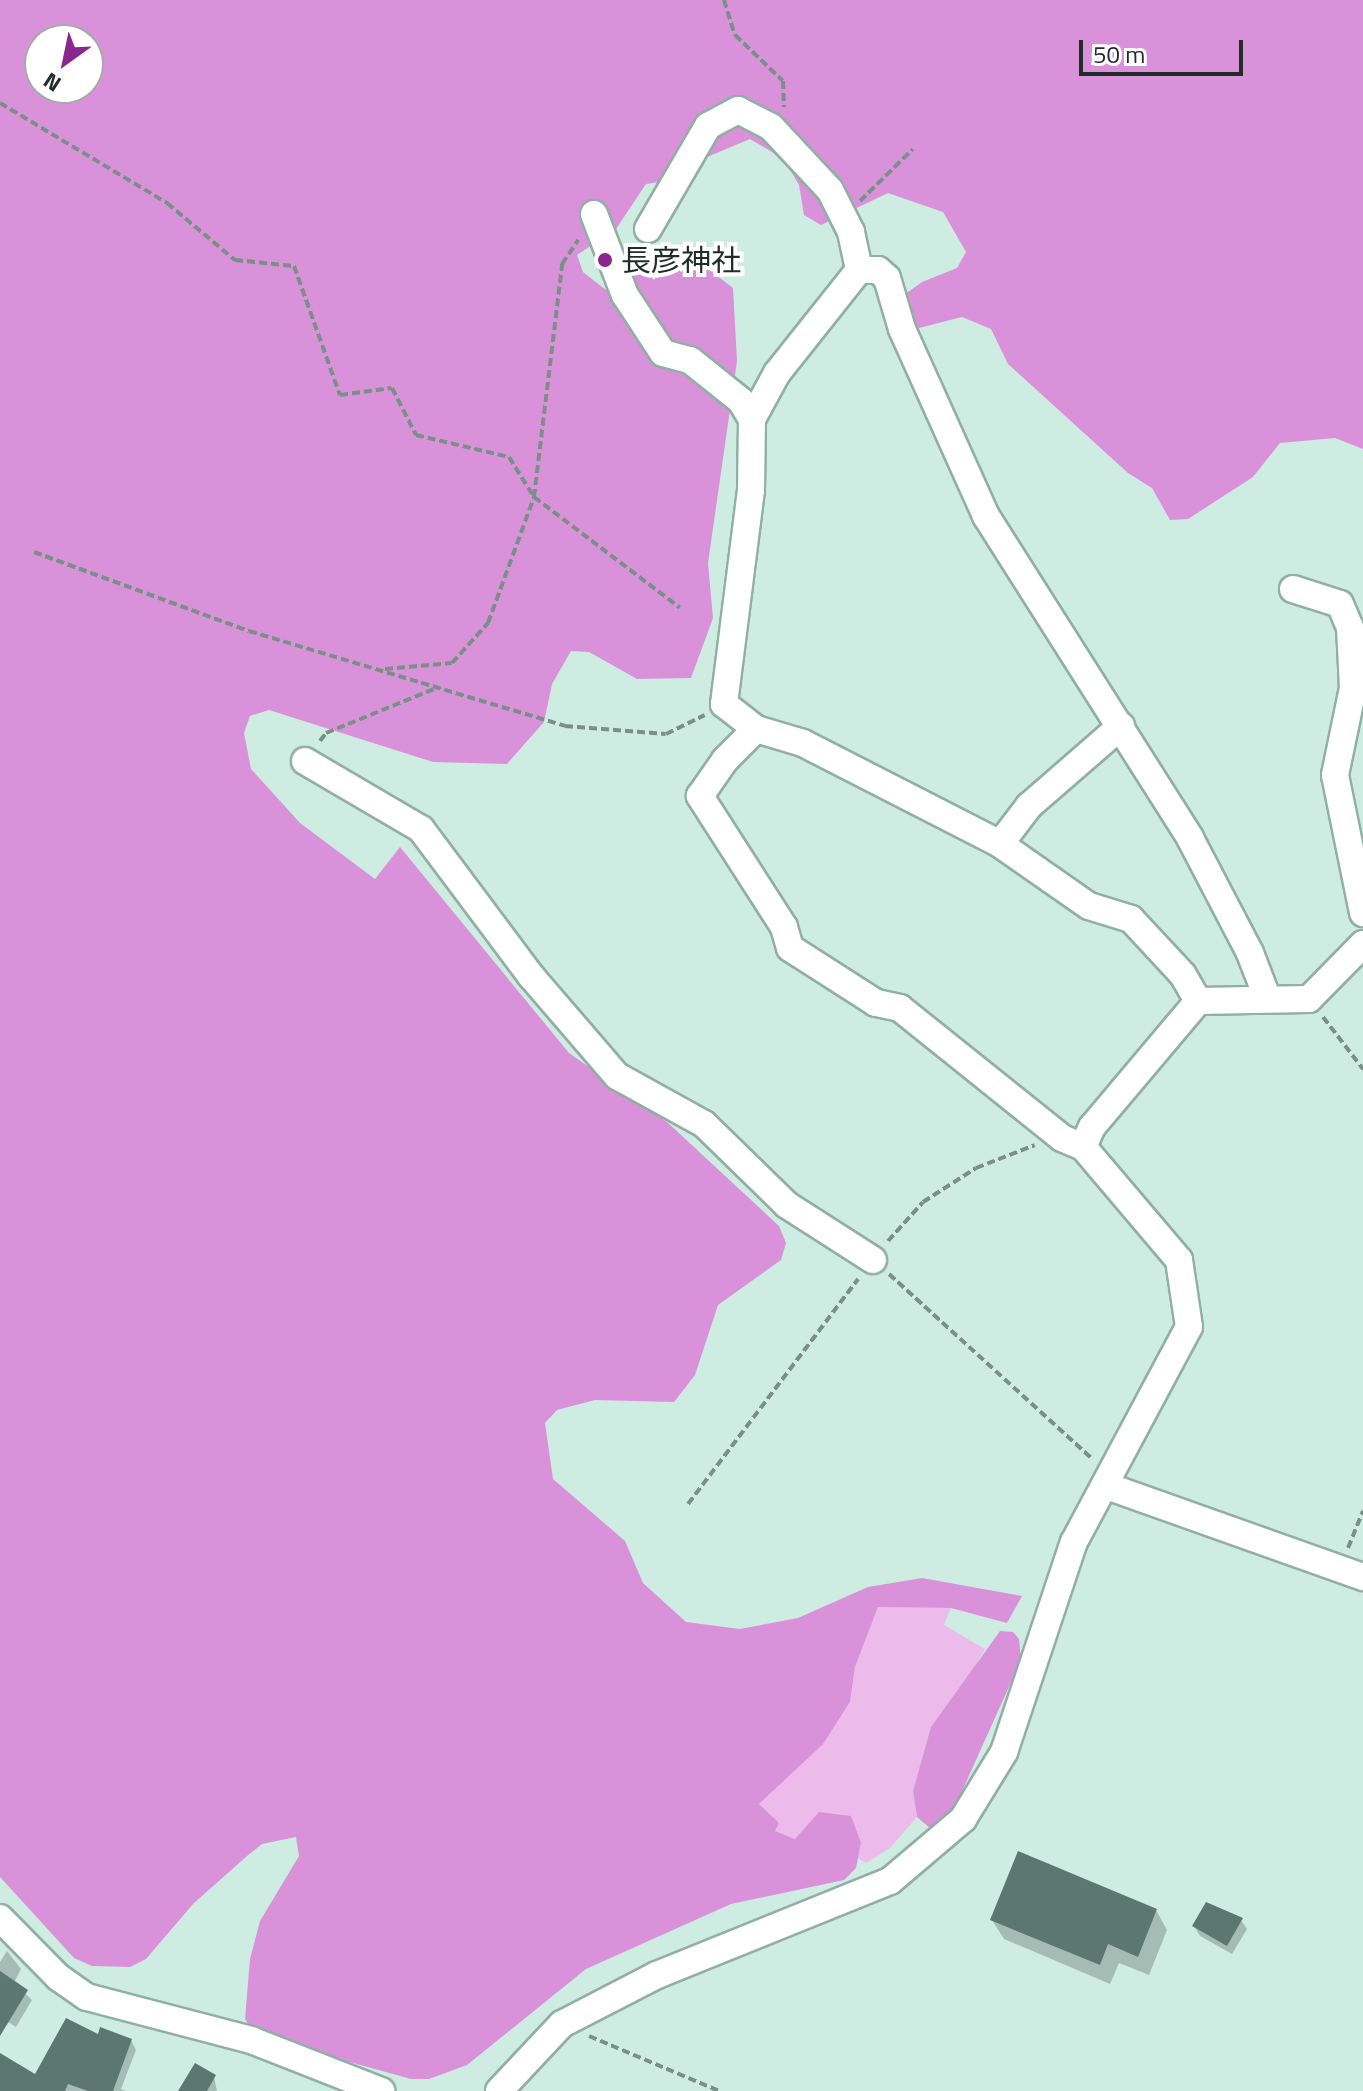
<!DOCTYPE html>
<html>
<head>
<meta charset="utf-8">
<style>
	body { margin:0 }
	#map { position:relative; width:1363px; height:2091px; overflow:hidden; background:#ceece2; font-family:"Titillium Web","Noto Sans JP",sans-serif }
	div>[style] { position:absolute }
	.green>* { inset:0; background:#ecbbec }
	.forest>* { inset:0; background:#d992da }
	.shadow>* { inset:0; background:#0003 }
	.building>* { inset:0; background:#5c776f }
	.path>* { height:4px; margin-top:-2px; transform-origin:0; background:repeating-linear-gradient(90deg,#7b8f89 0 8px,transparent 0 12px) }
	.roads { filter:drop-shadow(2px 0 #92afa5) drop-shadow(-2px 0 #92afa5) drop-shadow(0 2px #92afa5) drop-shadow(0 -2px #92afa5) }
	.minor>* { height:26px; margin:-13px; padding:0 13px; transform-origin:13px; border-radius:13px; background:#fff }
	.dots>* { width:22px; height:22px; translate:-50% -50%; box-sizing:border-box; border:4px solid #fff; border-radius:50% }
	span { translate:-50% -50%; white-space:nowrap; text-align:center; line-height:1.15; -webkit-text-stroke:8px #fff; paint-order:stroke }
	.poi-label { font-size:30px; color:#212c29 }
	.left { translate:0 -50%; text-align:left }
	.north { position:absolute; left:24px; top:24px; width:80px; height:80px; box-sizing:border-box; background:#fff; border:2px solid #a6aba9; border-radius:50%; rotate:213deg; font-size:22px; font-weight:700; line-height:32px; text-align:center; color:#212c29 }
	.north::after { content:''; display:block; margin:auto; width:28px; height:36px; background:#8a268e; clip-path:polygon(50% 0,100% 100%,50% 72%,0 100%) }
	.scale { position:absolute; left:1079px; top:40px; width:164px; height:36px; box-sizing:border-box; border:4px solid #212c29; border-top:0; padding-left:10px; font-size:24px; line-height:28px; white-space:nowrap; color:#212c29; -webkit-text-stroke:6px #fff; paint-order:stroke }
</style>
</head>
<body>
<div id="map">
	<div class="green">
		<div style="clip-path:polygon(878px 1607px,951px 1608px,944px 1625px,985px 1649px,924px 1755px,913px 1791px,917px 1817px,890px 1848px,866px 1863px,858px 1858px,861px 1843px,796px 1839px,774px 1831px,759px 1804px,822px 1744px,850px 1702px,855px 1667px)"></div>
	</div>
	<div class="forest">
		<div style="clip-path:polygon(evenodd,0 0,1363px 0,1363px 449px,1335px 438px,1280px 443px,1253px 477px,1188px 519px,1170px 520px,1152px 488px,1128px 473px,1008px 364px,991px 329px,962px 317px,915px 329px,897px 300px,922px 282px,957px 268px,966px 252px,943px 212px,888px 193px,821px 225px,804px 215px,799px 185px,784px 159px,750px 139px,688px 165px,665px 181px,646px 184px,616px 229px,577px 255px,583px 272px,606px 290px,631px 279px,666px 247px,678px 246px,733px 288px,737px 361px,708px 563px,713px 618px,691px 678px,637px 679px,589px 652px,571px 651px,552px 684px,544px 722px,507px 764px,433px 762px,269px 710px,250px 716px,244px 733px,251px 769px,300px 823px,375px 879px,400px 847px,569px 1053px,667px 1122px,779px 1226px,786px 1243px,781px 1260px,718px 1305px,695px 1375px,674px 1402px,595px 1400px,557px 1410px,545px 1423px,553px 1479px,625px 1541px,643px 1583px,686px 1622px,740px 1629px,798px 1618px,868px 1587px,922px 1578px,1022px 1596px,1007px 1623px,951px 1608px,878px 1607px,855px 1667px,850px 1702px,823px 1744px,759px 1804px,779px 1823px,775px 1831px,795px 1839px,819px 1812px,851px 1816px,861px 1843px,856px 1868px,844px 1880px,731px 1904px,586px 1969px,467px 2065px,429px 2079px,411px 2079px,256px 2036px,245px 2019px,250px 1959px,260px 1921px,299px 1856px,296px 1837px,262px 1844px,247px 1856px,193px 1904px,146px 1959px,130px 1967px,92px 1966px,74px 1958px,0 1877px,0 0,40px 40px,88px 40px,88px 88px,40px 88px,40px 40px)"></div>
		<div style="clip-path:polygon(1000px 1631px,1013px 1632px,1019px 1639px,1021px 1660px,958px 1800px,945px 1819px,930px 1828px,917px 1817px,913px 1791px,931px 1727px)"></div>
	</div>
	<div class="shadow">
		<div style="clip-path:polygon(1156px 1910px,1167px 1930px,1149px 1975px,1119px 1963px,1110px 1984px,1004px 1939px,992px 1920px)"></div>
		<div style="clip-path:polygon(1241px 1920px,1247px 1929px,1232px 1954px,1200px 1936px,1194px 1926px)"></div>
		<div style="clip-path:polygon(7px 1951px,21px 1969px,14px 1983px,32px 2000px,16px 2027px,0 2017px,0 1962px)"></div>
		<div style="clip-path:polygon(99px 2036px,131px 2040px,136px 2050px,121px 2089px,126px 2091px,0 2091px,0 2055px,36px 2076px)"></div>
		<div style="clip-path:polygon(214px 2077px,217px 2091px,190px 2091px)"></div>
	</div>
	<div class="building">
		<div style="clip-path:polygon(1018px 1851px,1157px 1909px,1138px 1957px,1108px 1944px,1100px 1965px,990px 1920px)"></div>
		<div style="clip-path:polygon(1206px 1902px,1243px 1918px,1227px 1946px,1192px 1926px)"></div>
		<div style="clip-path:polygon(0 1971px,28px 1990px,0 2036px)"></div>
		<div style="clip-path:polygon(66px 2018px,98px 2034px,100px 2027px,132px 2039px,113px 2091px,88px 2091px,68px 2084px,65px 2091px,0 2091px,0 2053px,35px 2074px)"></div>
		<div style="clip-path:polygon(195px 2063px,216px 2075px,207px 2091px,178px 2091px)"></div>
	</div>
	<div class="path">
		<div style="left:724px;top:0;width:37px;rotate:73deg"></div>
		<div style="left:735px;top:35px;width:66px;rotate:43.8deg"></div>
		<div style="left:783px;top:81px;width:26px;rotate:88deg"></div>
		<div style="left:0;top:103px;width:195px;rotate:30.9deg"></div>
		<div style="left:167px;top:203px;width:89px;rotate:40deg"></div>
		<div style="left:235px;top:260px;width:59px;rotate:5.8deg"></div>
		<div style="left:294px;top:266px;width:137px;rotate:70.4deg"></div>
		<div style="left:340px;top:395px;width:52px;rotate:-7.7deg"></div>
		<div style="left:392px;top:388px;width:53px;rotate:62.9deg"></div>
		<div style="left:416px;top:435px;width:96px;rotate:13.3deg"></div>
		<div style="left:509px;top:457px;width:47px;rotate:58deg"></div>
		<div style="left:534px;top:497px;width:183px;rotate:37.2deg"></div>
		<div style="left:860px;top:201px;width:74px;rotate:-44.5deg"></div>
		<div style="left:34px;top:552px;width:229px;rotate:20.2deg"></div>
		<div style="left:249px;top:631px;width:330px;rotate:16.7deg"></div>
		<div style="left:565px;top:726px;width:101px;rotate:4.5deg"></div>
		<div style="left:666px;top:734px;width:43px;rotate:-26deg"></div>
		<div style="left:385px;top:669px;width:67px;rotate:-5.1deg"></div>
		<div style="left:452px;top:663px;width:54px;rotate:-48deg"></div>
		<div style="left:488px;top:623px;width:134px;rotate:-69.9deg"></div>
		<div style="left:534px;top:497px;width:235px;rotate:-83.1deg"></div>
		<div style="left:562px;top:264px;width:29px;rotate:-56deg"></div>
		<div style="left:320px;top:741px;width:10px;rotate:-53deg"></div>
		<div style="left:326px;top:733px;width:117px;rotate:-22.2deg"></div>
		<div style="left:1323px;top:1017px;width:66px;rotate:52.4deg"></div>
		<div style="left:888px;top:1241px;width:52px;rotate:-48.1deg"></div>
		<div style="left:923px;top:1202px;width:63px;rotate:-32.7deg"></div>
		<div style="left:976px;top:1168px;width:63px;rotate:-21.3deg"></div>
		<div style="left:889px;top:1274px;width:275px;rotate:42.3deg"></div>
		<div style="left:688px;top:1504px;width:282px;rotate:-52.9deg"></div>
		<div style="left:1348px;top:1548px;width:40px;rotate:-68deg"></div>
		<div style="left:589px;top:2036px;width:141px;rotate:22.9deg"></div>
	</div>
	<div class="roads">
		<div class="minor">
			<div style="left:594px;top:214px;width:87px;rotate:69.1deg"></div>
			<div style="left:625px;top:295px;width:69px;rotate:56.8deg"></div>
			<div style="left:663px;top:353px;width:28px;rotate:15deg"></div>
			<div style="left:690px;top:360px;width:65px;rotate:38.8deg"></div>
			<div style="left:741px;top:401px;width:21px;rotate:59deg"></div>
			<div style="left:648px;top:229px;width:119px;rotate:-59.8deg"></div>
			<div style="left:708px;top:126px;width:34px;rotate:-28deg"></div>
			<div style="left:738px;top:110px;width:37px;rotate:27deg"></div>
			<div style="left:771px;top:127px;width:86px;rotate:46.9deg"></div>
			<div style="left:830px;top:190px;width:47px;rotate:63.4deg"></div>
			<div style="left:851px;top:232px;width:39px;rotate:78deg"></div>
			<div style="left:859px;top:270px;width:132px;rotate:128.5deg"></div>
			<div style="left:777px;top:373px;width:52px;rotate:118.5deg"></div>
			<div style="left:752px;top:419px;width:71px;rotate:90.8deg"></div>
			<div style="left:751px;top:490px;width:216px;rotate:97.2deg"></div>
			<div style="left:724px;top:704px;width:41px;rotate:38deg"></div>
			<div style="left:756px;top:729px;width:49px;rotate:16.6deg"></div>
			<div style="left:803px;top:743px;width:221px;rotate:27.1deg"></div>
			<div style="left:1000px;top:844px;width:108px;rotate:34.9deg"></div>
			<div style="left:1089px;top:906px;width:44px;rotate:17.2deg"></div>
			<div style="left:1131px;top:919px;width:76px;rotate:47.1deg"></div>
			<div style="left:1183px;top:975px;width:30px;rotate:60deg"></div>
			<div style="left:859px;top:270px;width:19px"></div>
			<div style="left:878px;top:270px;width:12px;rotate:42deg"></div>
			<div style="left:887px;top:278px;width:53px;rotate:73.6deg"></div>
			<div style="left:902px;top:329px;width:205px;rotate:65.8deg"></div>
			<div style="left:986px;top:516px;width:381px;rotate:57.6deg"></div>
			<div style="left:1190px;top:838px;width:130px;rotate:62.4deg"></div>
			<div style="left:1250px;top:953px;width:47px;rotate:68.9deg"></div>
			<div style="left:1293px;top:589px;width:49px;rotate:17.7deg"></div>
			<div style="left:1340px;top:604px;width:25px;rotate:67deg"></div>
			<div style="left:1350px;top:627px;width:61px;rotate:87.2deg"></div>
			<div style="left:1353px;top:688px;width:89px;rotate:101.7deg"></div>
			<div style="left:1335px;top:775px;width:141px;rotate:78.5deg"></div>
			<div style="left:305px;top:761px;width:134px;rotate:30.4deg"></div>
			<div style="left:421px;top:829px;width:184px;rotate:53.2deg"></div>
			<div style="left:531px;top:976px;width:132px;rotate:49.3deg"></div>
			<div style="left:617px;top:1076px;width:99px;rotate:28.9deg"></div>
			<div style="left:704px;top:1124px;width:116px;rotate:44.3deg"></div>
			<div style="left:787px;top:1205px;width:102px;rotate:32.6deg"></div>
			<div style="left:1000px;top:844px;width:48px;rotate:-52.7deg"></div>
			<div style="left:1029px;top:806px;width:122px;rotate:-41deg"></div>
			<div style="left:1083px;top:1147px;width:22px;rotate:-66deg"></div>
			<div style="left:1092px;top:1127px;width:165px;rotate:-49.9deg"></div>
			<div style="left:1198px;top:1001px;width:111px;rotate:-1deg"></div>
			<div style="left:1309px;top:999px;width:77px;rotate:-45.5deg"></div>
			<div style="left:1107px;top:1486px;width:272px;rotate:19.6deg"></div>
			<div style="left:0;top:1918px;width:83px;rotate:45.5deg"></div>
			<div style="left:58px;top:1977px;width:35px;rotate:35deg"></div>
			<div style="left:87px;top:1997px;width:170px;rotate:14.7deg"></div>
			<div style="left:251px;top:2040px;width:140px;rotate:21.4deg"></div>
			<div style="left:499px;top:2091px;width:92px;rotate:-46.8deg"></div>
			<div style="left:562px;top:2024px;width:107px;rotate:-27.3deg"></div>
			<div style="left:657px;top:1975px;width:251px;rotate:-22deg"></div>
			<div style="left:890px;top:1881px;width:96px;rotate:-40.3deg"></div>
			<div style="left:963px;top:1819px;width:79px;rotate:-58.5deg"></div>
			<div style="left:1004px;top:1752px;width:221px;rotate:-71.6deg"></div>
			<div style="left:1074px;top:1542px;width:244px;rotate:-61.9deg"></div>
			<div style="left:1189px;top:1327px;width:68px;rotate:-98.5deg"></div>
			<div style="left:1179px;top:1260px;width:148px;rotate:-130.3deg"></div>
			<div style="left:1083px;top:1147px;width:23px;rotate:-157deg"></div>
			<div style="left:1062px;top:1138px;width:208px;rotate:-141.3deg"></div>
			<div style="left:900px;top:1008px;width:25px;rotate:-168deg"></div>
			<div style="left:876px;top:1003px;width:102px;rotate:-147.4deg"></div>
			<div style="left:790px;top:948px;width:22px;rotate:-106deg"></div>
			<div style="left:784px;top:927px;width:156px;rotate:-122.7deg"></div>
			<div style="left:700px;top:796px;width:44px;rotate:-55.2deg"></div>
			<div style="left:725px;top:760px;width:44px;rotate:-45deg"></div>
		</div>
	</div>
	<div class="dots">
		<div style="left:605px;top:260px;background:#8a268e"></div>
	</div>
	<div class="poi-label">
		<span class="left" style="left:621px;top:260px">長彦神社</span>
	</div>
	<div class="north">N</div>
	<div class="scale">50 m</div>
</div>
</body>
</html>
